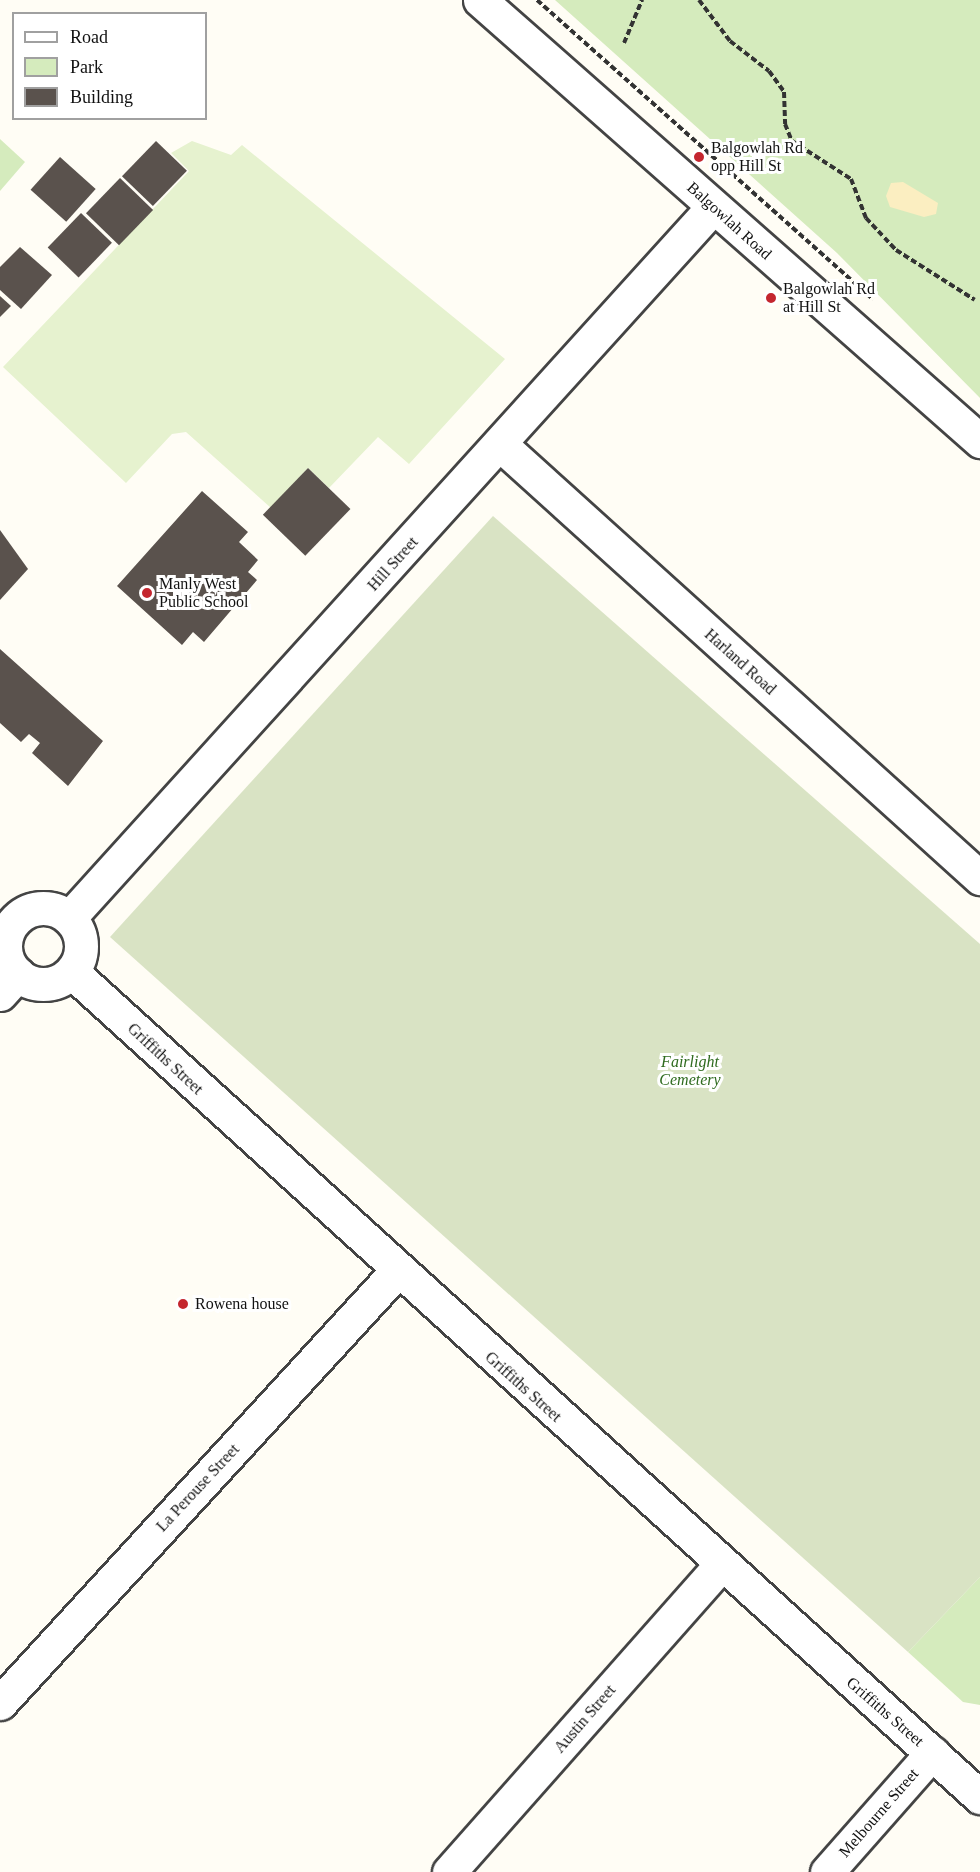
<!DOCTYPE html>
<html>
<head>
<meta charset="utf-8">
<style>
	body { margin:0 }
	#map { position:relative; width:980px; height:1872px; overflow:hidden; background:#fffdf5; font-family:"Times New Roman",serif }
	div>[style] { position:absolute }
	.green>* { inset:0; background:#d5ebbd }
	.sand>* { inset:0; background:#fbeec1 }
	.cemetery>* { inset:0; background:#d9e3c4 }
	.pitch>* { inset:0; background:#e6f2cf }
	.building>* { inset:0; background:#5a524d; transform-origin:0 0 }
	.path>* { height:4px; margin-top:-2px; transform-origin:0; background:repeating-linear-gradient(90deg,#333 0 6px,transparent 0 9px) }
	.roads { filter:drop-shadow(2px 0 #444) drop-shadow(-2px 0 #444) drop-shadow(0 2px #444) drop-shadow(0 -2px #444) }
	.minor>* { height:33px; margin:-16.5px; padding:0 16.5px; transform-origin:16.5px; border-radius:16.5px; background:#fff }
	.tertiary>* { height:33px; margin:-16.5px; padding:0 16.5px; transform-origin:16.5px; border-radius:16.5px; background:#fff }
	.tertiary>.ring { margin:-16.5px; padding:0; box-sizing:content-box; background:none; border:33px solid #fff; border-radius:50% }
	.dots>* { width:16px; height:16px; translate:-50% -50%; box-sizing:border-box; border:3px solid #fff; border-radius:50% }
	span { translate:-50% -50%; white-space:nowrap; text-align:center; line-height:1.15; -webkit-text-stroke:6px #fff; paint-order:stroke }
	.poi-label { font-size:16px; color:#111 }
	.left { translate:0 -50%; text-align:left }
	.street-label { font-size:16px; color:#111 }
	.park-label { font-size:16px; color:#2f6b1f; font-style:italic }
	.legend { position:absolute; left:12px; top:12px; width:195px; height:108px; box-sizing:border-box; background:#fff; border:2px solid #a0a0a0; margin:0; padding:8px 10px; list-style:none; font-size:18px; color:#111 }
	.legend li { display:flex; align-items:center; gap:12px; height:30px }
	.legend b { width:30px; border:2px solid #a0a0a0 }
</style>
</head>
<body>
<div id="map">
	<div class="green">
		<div style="clip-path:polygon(555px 0,980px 0,980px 398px,837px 253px)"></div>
		<div style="clip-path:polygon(0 139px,25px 162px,0 191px)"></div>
		<div style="clip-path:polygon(980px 1577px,980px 1705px,963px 1702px,908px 1652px)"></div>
	</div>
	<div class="sand">
		<div style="clip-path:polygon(903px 182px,938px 203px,936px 214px,924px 217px,890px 207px,886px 196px,891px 183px)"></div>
	</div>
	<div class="cemetery">
		<div style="clip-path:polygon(493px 516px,980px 944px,980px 1577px,908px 1652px,110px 937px)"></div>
	</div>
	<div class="pitch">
		<div style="clip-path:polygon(192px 141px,231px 155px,242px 145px,505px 359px,409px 464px,378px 437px,329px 488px,308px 468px,271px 508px,186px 432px,172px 434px,126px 483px,3px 367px,189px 171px,171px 153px)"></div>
	</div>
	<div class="building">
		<div style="left:156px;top:141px;width:43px;height:49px;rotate:44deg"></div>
		<div style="left:60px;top:157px;width:48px;height:44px;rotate:42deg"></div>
		<div style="left:120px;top:178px;width:46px;height:49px;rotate:44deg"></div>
		<div style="left:81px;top:213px;width:43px;height:48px;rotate:44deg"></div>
		<div style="clip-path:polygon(20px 247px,52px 275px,21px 309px,0 290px,0 267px)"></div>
		<div style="clip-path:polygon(0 296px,11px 306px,0 317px)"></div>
		<div style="left:308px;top:468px;width:59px;height:65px;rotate:44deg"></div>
		<div style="clip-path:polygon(202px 491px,248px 532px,239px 542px,258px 560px,248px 572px,257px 580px,204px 642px,193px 632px,182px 645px,117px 586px)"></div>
		<div style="clip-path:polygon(0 530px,28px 569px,0 600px)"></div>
		<div style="clip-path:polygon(0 649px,103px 741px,68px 786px,32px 753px,40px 743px,29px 734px,21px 742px,0 723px)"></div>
	</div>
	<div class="path">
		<div style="left:537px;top:0;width:450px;rotate:41.7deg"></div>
		<div style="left:699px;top:0;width:51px;rotate:52.9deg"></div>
		<div style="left:730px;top:41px;width:49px;rotate:37.6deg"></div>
		<div style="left:769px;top:71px;width:26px;rotate:54deg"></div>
		<div style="left:784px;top:92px;width:32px;rotate:88deg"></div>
		<div style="left:785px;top:124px;width:18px;rotate:68deg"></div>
		<div style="left:792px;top:141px;width:70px;rotate:32.8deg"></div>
		<div style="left:851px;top:179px;width:42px;rotate:69deg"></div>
		<div style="left:866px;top:218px;width:44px;rotate:46.8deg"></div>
		<div style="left:896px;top:250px;width:93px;rotate:32.3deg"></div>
		<div style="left:624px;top:43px;width:47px;rotate:-67.3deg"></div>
	</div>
	<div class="roads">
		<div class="minor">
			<div style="left:501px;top:445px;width:646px;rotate:42.11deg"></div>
			<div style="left:69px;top:918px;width:959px;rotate:-47.83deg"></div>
			<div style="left:0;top:994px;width:27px;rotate:-48deg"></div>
			<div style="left:0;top:1703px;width:585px;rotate:-47.42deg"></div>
			<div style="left:449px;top:1872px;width:409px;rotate:-48.5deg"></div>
			<div style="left:827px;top:1872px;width:159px;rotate:-48.6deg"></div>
		</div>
		<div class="tertiary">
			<div style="left:480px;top:0;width:667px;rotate:41.41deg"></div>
			<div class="ring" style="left:5px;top:908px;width:43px;height:43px"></div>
			<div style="left:72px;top:972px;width:1227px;rotate:42.26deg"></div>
		</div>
	</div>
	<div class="dots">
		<div style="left:699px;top:157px;background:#c4262e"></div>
		<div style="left:771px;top:298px;background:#c4262e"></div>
		<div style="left:147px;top:593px;background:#c4262e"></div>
		<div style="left:183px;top:1304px;background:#c4262e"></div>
	</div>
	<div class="poi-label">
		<span class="left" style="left:711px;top:157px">Balgowlah Rd<br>opp Hill St</span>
		<span class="left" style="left:783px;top:298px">Balgowlah Rd<br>at Hill St</span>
		<span class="left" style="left:159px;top:593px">Manly West<br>Public School</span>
		<span class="left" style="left:195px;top:1304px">Rowena house</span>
	</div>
	<div class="street-label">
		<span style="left:729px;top:221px;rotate:42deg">Balgowlah Road</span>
		<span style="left:393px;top:564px;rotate:-48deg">Hill Street</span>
		<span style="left:740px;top:662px;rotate:42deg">Harland Road</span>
		<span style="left:165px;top:1059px;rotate:43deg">Griffiths Street</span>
		<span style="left:523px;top:1387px;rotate:42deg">Griffiths Street</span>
		<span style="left:198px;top:1488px;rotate:-47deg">La Perouse Street</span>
		<span style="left:885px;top:1712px;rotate:41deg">Griffiths Street</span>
		<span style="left:585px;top:1719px;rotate:-49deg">Austin Street</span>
		<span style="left:879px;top:1813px;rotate:-49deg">Melbourne Street</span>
	</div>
	<div class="park-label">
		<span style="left:690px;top:1071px">Fairlight<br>Cemetery</span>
	</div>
	<ul class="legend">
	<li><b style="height:8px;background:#fff"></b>Road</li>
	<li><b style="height:16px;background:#d5ebbd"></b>Park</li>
	<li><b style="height:16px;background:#5a524d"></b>Building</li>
	</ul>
</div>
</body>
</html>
